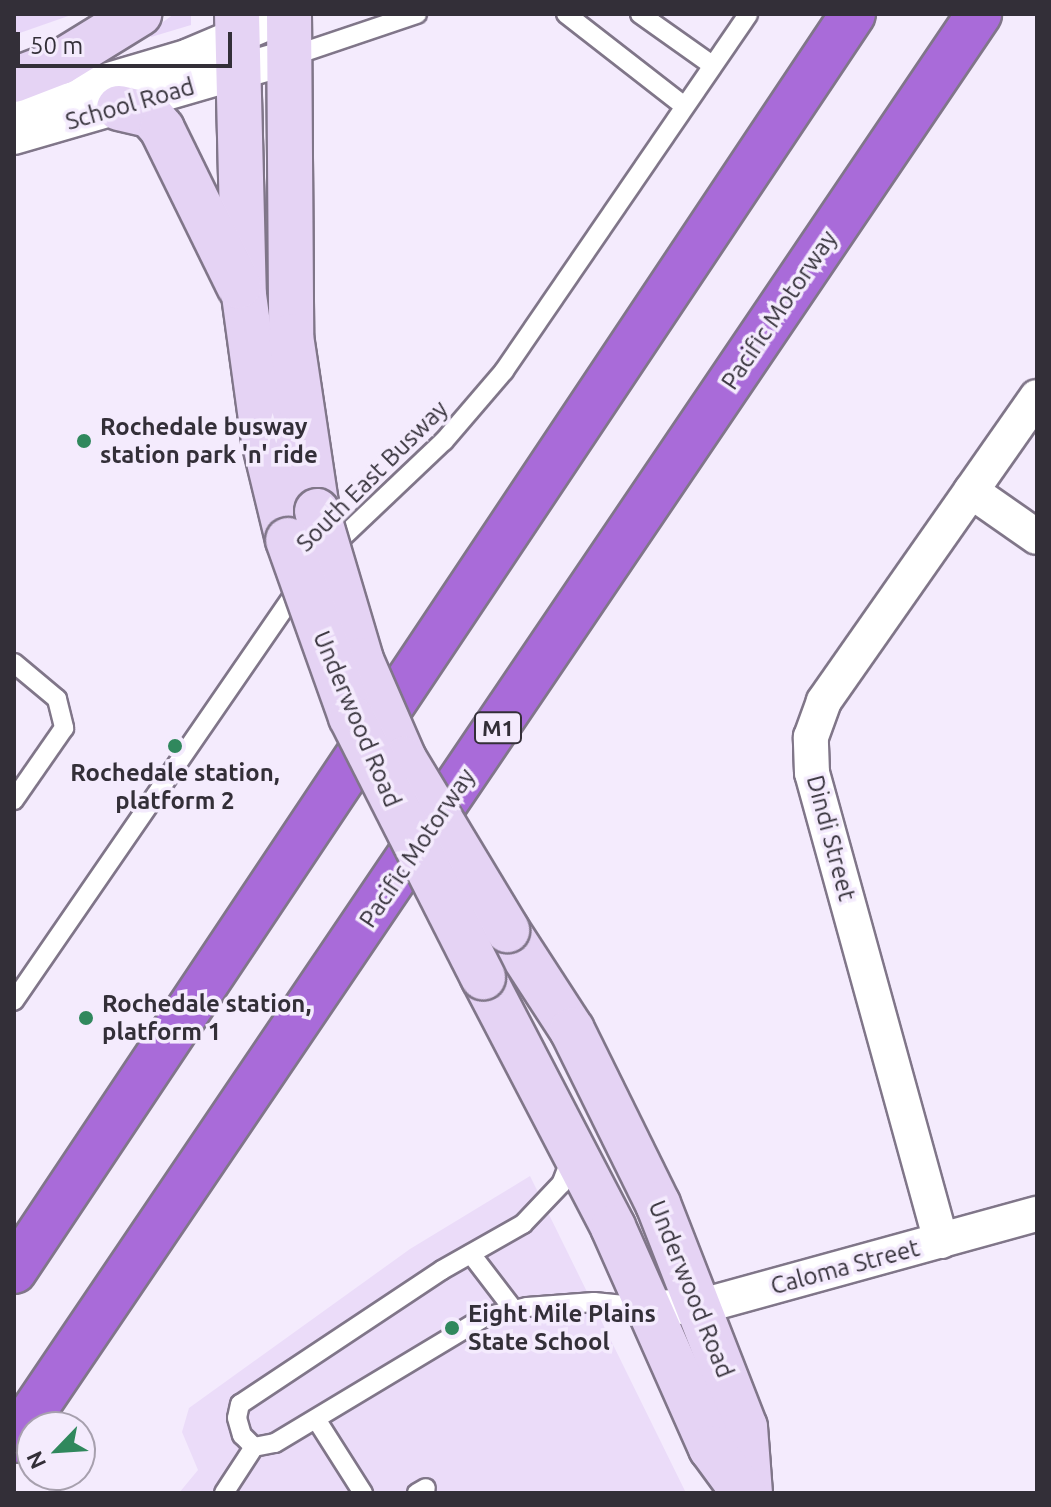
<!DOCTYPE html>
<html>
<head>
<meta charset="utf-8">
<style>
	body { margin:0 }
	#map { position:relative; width:1051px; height:1507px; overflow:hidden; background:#f4ebfd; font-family:Ubuntu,sans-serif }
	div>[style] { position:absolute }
	.built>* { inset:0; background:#ebdcf9 }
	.green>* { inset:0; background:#e7d6f8 }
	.roads { filter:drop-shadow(2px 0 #807689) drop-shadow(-2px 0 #807689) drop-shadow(0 2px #807689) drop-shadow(0 -2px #807689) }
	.service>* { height:18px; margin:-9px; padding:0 9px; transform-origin:9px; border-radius:9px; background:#fff }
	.minor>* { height:34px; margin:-17px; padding:0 17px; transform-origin:17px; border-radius:17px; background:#fff }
	.secondary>* { height:44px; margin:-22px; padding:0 22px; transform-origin:22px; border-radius:22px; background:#e5d3f4 }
	.motorway>* { height:44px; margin:-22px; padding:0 22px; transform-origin:22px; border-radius:22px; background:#a96bd9 }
	.bridges { filter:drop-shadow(2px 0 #807689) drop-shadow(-2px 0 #807689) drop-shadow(0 2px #807689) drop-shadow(0 -2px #807689) }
	.secondary-bridge>* { height:44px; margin:-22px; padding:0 22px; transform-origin:22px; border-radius:22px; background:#e5d3f4 }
	.dots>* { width:22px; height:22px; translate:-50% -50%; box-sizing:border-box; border:4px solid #f4ebfd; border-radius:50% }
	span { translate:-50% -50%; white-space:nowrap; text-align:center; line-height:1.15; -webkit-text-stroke:7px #f4ebfd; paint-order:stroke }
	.shield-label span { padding:2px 6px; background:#f4ebfd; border:2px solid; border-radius:6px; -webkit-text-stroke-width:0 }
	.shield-label { font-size:22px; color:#332f38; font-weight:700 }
	.street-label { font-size:24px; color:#332f38 }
	.poi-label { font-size:24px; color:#332f38; font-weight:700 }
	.left { translate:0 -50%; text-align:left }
	.frame { position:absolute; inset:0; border:16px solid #332f38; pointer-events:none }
	.north { position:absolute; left:16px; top:1411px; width:80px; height:80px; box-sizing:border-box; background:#f4ebfd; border:2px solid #a7a0ae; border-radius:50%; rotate:245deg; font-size:22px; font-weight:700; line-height:32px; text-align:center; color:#332f38 }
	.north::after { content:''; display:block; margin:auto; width:28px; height:36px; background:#30885d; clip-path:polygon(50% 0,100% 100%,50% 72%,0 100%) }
	.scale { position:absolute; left:16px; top:32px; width:216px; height:36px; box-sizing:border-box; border:4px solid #332f38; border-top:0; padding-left:10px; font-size:24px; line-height:28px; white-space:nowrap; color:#332f38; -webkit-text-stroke:6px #f4ebfd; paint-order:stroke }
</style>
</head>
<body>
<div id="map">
	<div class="built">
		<div style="clip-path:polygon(530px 1176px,686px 1493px,179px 1493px,198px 1470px,182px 1432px,189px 1408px,410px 1249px)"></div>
	</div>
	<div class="green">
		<div style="clip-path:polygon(14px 14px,74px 14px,14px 35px)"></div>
		<div style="clip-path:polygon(174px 14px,191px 14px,191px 25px,151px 37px,148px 33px)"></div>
	</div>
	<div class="roads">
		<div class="service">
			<div style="left:566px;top:14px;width:150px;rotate:37.9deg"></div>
			<div style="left:640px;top:14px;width:88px;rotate:35.3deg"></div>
			<div style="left:292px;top:56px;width:132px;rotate:-18.6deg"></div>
			<div style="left:330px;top:549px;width:157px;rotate:-43.5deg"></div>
			<div style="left:444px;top:441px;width:92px;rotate:-49.4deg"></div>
			<div style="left:504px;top:371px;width:432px;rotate:-55.6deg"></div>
			<div style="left:14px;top:663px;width:56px;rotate:39.9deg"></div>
			<div style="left:57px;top:699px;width:30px;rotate:76deg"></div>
			<div style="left:64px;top:728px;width:88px;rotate:124.8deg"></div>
			<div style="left:14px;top:1001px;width:506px;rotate:-55.46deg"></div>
			<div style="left:572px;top:1156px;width:30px;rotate:111deg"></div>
			<div style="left:561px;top:1184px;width:55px;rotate:133.5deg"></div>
			<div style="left:523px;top:1224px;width:93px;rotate:150.4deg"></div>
			<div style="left:442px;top:1270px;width:242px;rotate:146.4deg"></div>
			<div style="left:240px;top:1404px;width:14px;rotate:102deg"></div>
			<div style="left:237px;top:1418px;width:18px;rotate:74deg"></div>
			<div style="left:242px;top:1435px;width:17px;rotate:45deg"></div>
			<div style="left:254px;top:1447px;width:21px;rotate:-11deg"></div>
			<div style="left:275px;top:1443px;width:245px;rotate:-31deg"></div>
			<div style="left:485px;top:1317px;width:43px;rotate:-13.4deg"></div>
			<div style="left:527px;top:1307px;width:67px;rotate:-4.3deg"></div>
			<div style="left:594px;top:1302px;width:50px;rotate:5.7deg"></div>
			<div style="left:471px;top:1254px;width:69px;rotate:52.6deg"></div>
			<div style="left:316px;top:1419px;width:88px;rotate:57.6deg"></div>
			<div style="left:224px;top:1493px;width:55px;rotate:-56.9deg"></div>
			<div style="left:417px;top:1493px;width:10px;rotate:-29deg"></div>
		</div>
		<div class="minor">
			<div style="left:14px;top:108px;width:183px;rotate:-16.5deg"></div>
			<div style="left:189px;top:56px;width:108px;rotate:-23deg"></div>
			<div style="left:14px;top:137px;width:290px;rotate:-16.2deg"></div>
			<div style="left:971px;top:491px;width:80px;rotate:34.9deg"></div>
			<div style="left:941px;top:1241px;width:485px;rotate:-105.4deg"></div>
			<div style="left:812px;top:773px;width:36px;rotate:-92deg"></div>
			<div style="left:811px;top:737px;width:38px;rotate:-70deg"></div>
			<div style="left:824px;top:701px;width:371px;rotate:-55deg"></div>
			<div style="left:651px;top:1308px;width:51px;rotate:-2.2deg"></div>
			<div style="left:702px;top:1306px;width:347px;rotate:-15.4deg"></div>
		</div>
		<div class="secondary">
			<div style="left:237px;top:14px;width:281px;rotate:88.6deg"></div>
			<div style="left:244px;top:295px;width:147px;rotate:82.2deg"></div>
			<div style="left:264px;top:441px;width:102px;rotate:76.4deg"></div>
			<div style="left:289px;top:14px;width:322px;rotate:89.6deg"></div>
			<div style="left:291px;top:336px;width:177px;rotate:81.5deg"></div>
			<div style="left:14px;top:80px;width:50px;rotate:-21deg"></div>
			<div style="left:61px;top:62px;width:92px;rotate:-31.6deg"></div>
			<div style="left:119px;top:108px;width:32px;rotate:13deg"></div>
			<div style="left:150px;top:115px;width:18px;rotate:49deg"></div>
			<div style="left:162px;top:129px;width:175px;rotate:63.9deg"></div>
			<div style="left:507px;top:930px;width:119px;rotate:57deg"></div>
			<div style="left:572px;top:1030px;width:194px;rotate:63.7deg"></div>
			<div style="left:658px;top:1204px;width:239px;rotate:68.7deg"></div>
			<div style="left:745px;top:1427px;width:66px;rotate:85.7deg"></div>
			<div style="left:483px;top:977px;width:282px;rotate:62.5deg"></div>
			<div style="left:613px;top:1227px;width:242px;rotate:66.1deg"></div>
			<div style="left:711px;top:1448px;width:56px;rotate:53.7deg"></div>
		</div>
		<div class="motorway">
			<div style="left:14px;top:1271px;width:1511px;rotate:-56.28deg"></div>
			<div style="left:14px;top:1440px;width:1722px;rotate:-55.91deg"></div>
		</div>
	</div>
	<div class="bridges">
		<div class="secondary-bridge">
			<div style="left:317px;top:511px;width:155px;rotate:73.5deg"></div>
			<div style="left:361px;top:660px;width:108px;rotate:66.5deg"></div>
			<div style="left:404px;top:759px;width:200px;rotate:58.9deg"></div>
			<div style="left:288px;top:540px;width:188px;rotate:70.4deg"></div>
			<div style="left:351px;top:717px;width:292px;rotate:63.1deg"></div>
		</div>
	</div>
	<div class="dots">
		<div style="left:84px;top:441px;background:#30885d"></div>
		<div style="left:175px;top:746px;background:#30885d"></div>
		<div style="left:86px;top:1018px;background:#30885d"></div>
		<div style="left:452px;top:1328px;background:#30885d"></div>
	</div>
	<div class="shield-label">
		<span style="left:498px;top:728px">M1</span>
	</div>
	<div class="street-label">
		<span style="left:130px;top:104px;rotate:-16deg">School Road</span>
		<span style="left:779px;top:310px;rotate:-56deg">Pacific Motorway</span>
		<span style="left:372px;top:476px;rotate:-45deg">South East Busway</span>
		<span style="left:357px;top:719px;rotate:67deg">Underwood Road</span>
		<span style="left:831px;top:838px;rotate:75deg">Dindi Street</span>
		<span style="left:417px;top:848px;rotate:-56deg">Pacific Motorway</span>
		<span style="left:845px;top:1267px;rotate:-15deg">Caloma Street</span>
		<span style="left:691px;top:1289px;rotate:68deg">Underwood Road</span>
	</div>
	<div class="poi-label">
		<span class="left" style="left:100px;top:441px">Rochedale busway<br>station park 'n' ride</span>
		<span style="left:175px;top:787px">Rochedale station,<br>platform 2</span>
		<span class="left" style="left:102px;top:1018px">Rochedale station,<br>platform 1</span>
		<span class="left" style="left:468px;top:1328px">Eight Mile Plains<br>State School</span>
	</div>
	<div class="frame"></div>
	<div class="north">N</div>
	<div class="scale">50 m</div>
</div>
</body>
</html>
